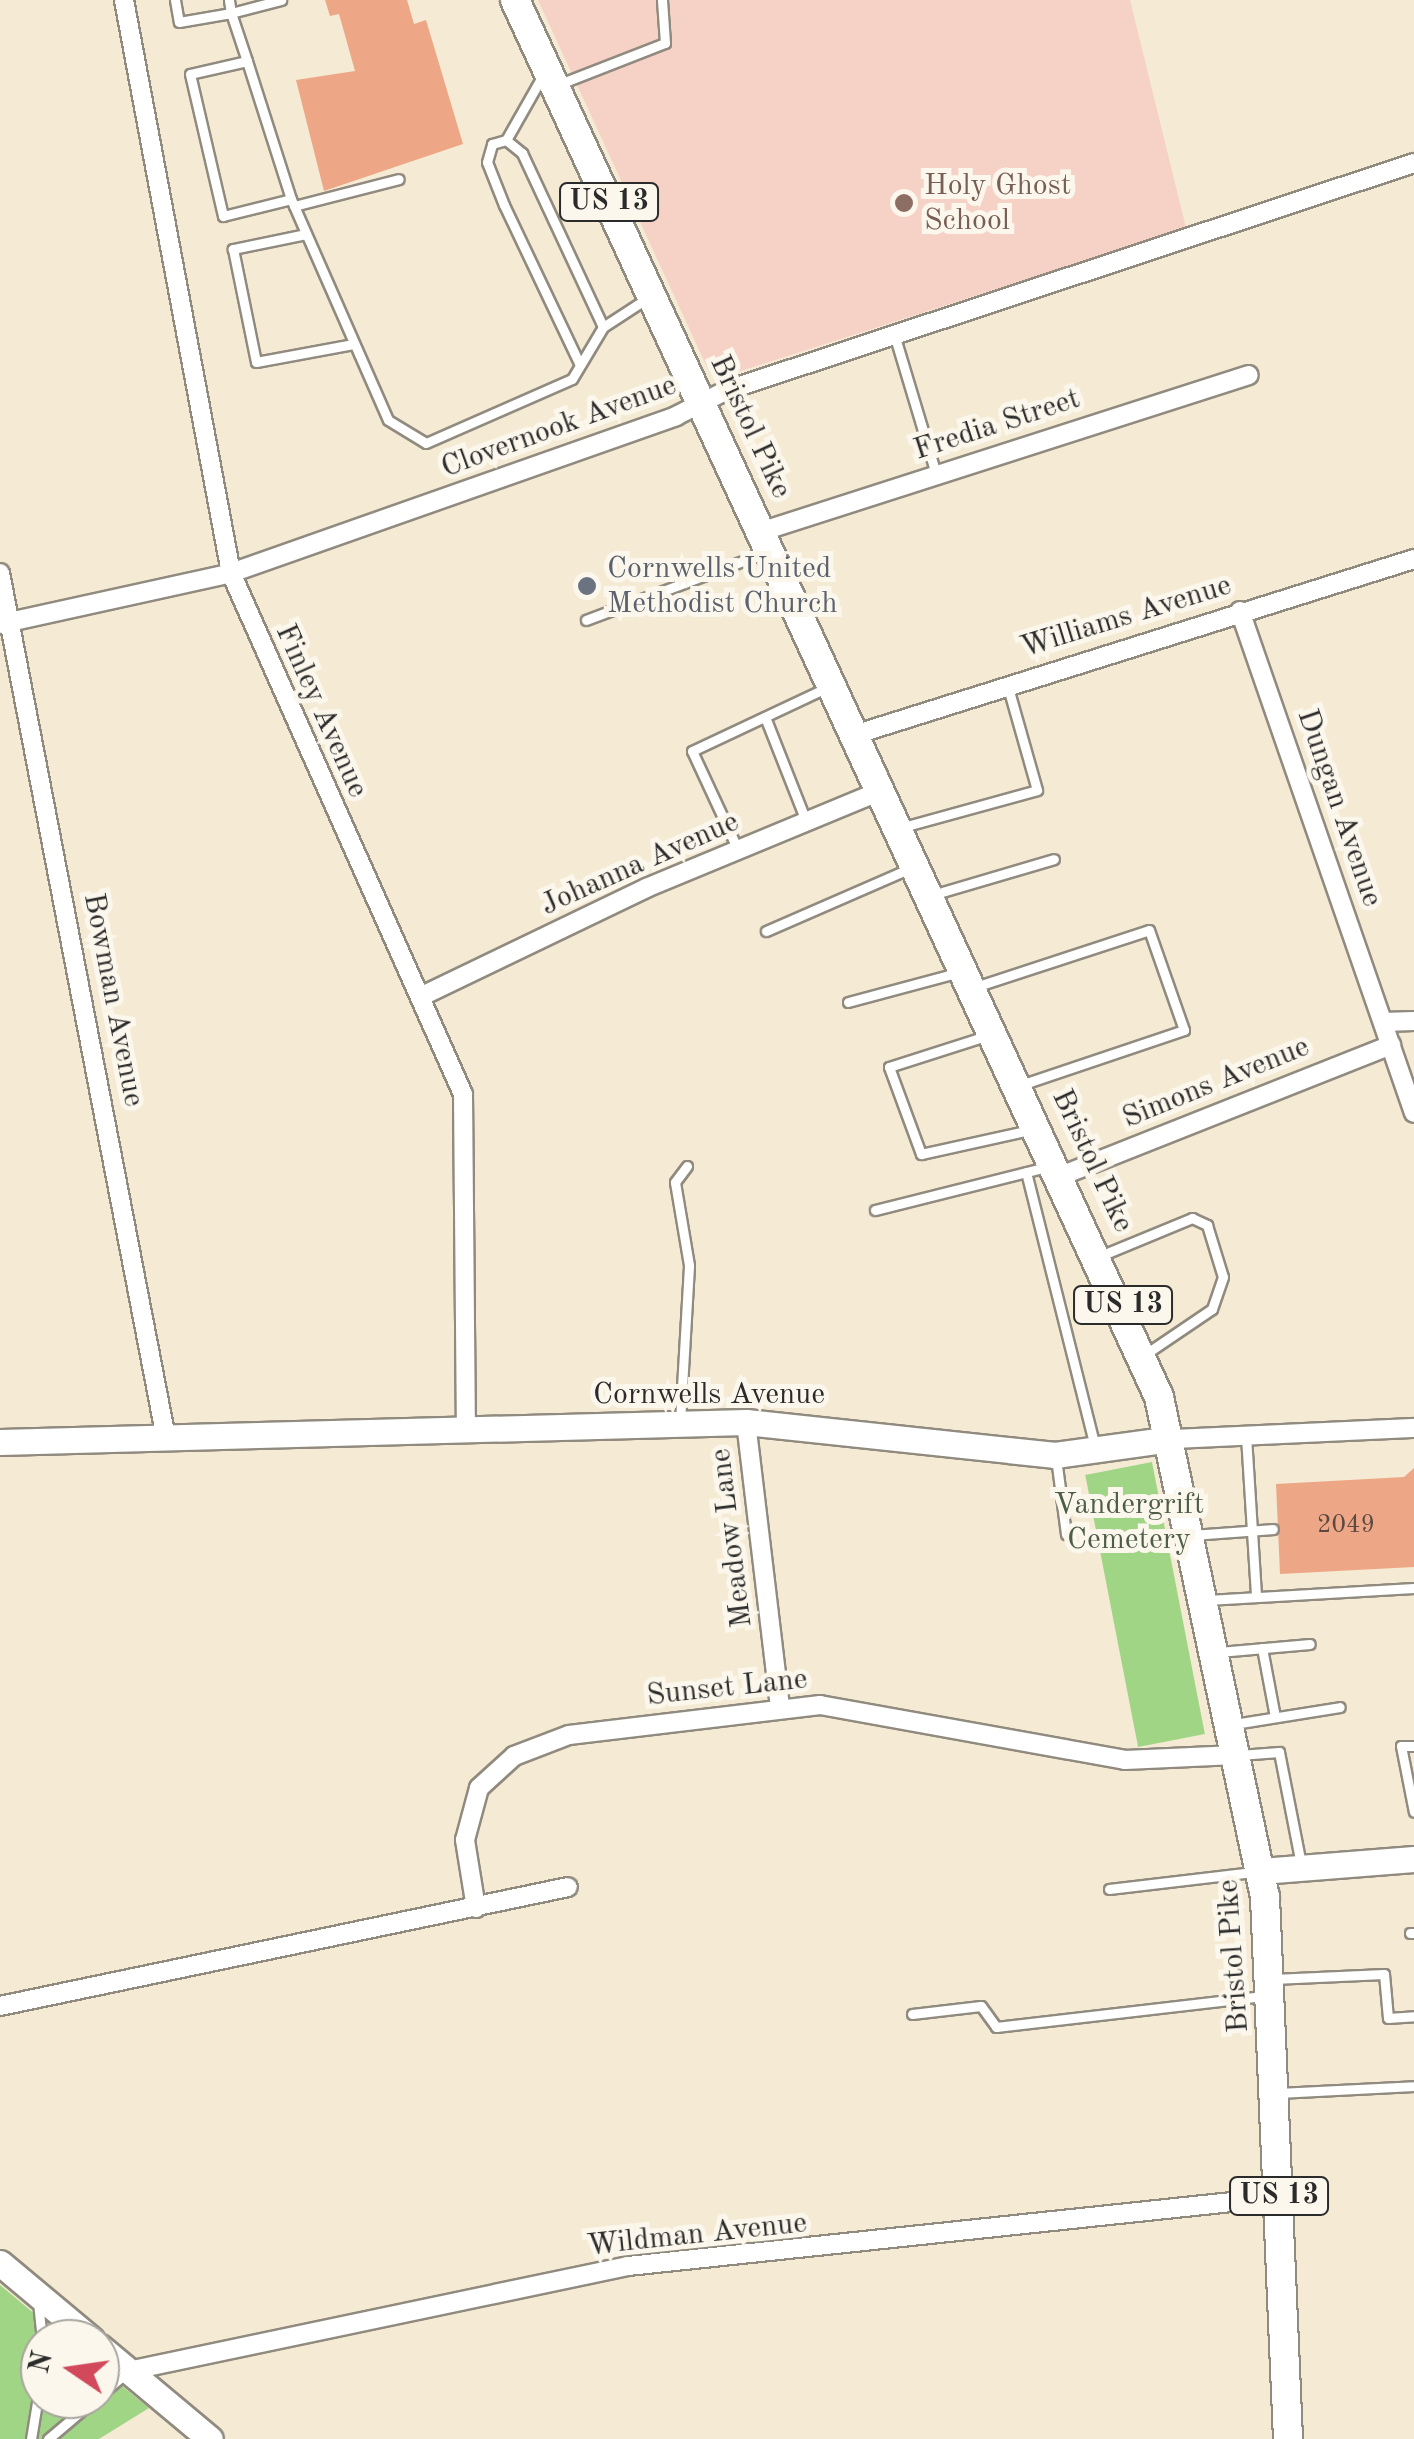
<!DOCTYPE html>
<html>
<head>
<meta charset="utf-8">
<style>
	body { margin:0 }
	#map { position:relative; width:1414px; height:2439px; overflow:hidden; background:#f5ead3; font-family:"Old Standard TT",serif }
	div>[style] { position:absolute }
	.built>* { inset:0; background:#f6d1c5 }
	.green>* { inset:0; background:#a1d586; transform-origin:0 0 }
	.building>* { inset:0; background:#eea786 }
	.roads { filter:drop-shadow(2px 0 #908a7f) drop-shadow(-2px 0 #908a7f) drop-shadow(0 2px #908a7f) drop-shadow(0 -2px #908a7f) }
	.lane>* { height:9px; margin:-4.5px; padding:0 4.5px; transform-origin:4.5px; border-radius:4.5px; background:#fff }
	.street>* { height:18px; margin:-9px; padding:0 9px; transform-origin:9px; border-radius:9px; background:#fff }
	.secondary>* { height:25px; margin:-12.5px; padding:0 12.5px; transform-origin:12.5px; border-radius:12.5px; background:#fff }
	.primary>* { height:28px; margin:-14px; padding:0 14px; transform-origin:14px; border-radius:14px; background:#fff }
	.dots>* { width:28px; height:28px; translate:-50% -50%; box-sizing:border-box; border:5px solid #fbf7ec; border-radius:50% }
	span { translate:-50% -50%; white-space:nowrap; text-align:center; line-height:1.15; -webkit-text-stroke:10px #fbf7ec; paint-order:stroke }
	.number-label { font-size:25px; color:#5c4a42 }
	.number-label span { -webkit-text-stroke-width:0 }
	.shield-label span { padding:2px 8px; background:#fbf7ec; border:2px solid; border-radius:8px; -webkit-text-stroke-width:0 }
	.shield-label { font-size:28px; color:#2b2b2b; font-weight:700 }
	.education-label { font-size:30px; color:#785e54 }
	.left { translate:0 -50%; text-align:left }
	.street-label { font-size:30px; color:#2b2b2b }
	.worship-label { font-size:30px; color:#5b616d }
	.park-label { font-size:30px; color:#4e5e46 }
	.north { position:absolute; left:20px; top:2319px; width:100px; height:100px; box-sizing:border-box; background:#fbf7ec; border:2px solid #a8a59f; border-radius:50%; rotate:283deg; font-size:28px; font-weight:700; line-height:40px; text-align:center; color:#2b2b2b }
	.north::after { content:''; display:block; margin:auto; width:35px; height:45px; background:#d1495b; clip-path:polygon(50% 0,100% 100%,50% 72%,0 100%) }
</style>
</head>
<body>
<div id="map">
	<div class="built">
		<div style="clip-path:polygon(538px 0,1130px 0,1186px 228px,722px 377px,706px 365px)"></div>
	</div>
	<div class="green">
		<div style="left:1152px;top:1462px;width:277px;height:68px;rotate:79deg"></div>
		<div style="clip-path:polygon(0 2285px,65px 2339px,40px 2339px,40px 2399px,100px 2399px,100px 2368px,149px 2408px,99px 2439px,0 2439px)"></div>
	</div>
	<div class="building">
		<div style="clip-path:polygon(325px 0,407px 0,414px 24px,426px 20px,463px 144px,324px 191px,296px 80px,355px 71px,339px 14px,330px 16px)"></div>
		<div style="clip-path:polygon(1414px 1468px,1414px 1567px,1280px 1574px,1276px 1484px,1404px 1477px)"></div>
	</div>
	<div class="roads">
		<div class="lane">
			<div style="left:175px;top:0;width:22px;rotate:80deg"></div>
			<div style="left:179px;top:22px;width:53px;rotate:-9.8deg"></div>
			<div style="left:231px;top:13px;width:13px;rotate:-99deg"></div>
			<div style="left:247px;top:61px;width:58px;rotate:167.2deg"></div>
			<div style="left:190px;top:74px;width:146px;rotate:76.9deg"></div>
			<div style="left:223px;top:216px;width:70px;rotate:-14deg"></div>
			<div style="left:291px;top:199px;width:145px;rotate:-107.7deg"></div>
			<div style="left:247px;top:61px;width:51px;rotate:-108.4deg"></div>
			<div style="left:231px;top:13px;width:52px;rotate:-14.6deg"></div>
			<div style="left:557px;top:85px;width:116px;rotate:-21.3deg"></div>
			<div style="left:665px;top:43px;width:43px;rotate:-94deg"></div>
			<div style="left:506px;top:140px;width:77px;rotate:-60.4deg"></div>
			<div style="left:291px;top:199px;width:241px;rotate:66.3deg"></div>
			<div style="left:388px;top:420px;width:44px;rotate:31.2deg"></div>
			<div style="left:426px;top:443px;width:159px;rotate:-23.7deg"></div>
			<div style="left:572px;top:379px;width:61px;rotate:-59.2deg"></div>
			<div style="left:603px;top:327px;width:55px;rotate:-33.1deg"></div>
			<div style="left:294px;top:206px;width:108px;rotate:-14.4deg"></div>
			<div style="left:306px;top:234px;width:75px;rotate:168.4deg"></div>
			<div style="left:233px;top:249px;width:115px;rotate:78.5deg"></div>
			<div style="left:256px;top:362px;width:99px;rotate:-10.5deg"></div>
			<div style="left:894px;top:334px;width:146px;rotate:73.3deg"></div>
			<div style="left:580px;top:365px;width:177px;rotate:-115.4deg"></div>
			<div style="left:504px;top:205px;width:46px;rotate:-111.6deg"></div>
			<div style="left:487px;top:162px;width:19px;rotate:-74deg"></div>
			<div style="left:492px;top:144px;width:15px;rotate:-16deg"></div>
			<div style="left:506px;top:140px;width:21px;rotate:39deg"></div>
			<div style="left:522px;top:153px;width:192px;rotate:65deg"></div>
			<div style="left:586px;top:620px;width:190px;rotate:-20.6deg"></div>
			<div style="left:765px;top:717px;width:112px;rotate:68.5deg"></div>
			<div style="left:903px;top:827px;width:139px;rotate:-15.4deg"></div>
			<div style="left:1037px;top:790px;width:110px;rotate:-105.8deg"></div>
			<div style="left:738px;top:850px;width:109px;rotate:-114.9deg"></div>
			<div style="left:692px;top:751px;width:148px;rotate:-25.2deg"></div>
			<div style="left:932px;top:895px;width:127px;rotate:-16.4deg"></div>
			<div style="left:766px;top:931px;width:158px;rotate:-23.5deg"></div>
			<div style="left:975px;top:987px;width:183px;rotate:-18.1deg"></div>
			<div style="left:1149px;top:930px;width:106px;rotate:70.7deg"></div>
			<div style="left:1184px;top:1030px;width:172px;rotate:161.4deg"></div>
			<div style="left:848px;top:1002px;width:116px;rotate:-15deg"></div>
			<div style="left:989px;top:1035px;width:105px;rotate:162.3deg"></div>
			<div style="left:889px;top:1067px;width:93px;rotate:69.8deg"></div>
			<div style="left:921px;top:1154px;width:112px;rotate:-12.4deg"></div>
			<div style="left:1026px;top:1172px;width:283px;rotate:75.9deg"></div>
			<div style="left:875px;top:1210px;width:180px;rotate:-14.1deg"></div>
			<div style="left:1100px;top:1256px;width:100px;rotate:-22.4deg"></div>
			<div style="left:1192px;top:1218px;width:17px;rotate:25deg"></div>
			<div style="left:1207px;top:1225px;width:54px;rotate:72.9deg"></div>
			<div style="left:1223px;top:1277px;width:34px;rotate:109deg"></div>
			<div style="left:1212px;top:1309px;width:82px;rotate:145.9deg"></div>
			<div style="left:680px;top:1422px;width:157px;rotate:-86.7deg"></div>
			<div style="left:689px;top:1265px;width:84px;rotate:-99.6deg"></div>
			<div style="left:675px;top:1182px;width:20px;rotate:-53deg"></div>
			<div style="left:1246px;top:1436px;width:161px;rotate:86.4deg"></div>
			<div style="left:1056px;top:1458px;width:77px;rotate:82.5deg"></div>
			<div style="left:1193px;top:1535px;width:80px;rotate:-4.3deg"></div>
			<div style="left:1207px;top:1600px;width:207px;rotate:-3.3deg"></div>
			<div style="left:1262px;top:1648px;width:70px;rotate:79.3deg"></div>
			<div style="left:1219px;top:1652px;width:91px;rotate:-5deg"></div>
			<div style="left:1234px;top:1724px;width:107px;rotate:-9.1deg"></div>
			<div style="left:1414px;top:1746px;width:13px;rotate:180deg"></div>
			<div style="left:1401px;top:1746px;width:67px;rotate:78.9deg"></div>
			<div style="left:1239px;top:1755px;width:40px;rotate:-4.3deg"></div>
			<div style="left:1279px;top:1752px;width:114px;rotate:78.9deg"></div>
			<div style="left:1109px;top:1889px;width:145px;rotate:-6.7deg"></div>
			<div style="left:1410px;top:1933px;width:4px"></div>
			<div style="left:1273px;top:1979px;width:111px;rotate:-2.6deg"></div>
			<div style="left:1384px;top:1974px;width:44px;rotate:84.8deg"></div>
			<div style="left:1388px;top:2018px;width:26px;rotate:-4deg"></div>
			<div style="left:912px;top:2014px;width:69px;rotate:-6.6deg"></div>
			<div style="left:981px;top:2006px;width:26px;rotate:54deg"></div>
			<div style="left:996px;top:2027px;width:269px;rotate:-6.6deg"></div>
			<div style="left:1278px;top:2093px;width:136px;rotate:-2.9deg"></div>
			<div style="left:38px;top:2302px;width:37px;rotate:84deg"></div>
			<div style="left:31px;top:2439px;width:56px;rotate:-80.7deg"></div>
			<div style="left:48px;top:2439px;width:102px;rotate:-40.2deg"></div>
		</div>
		<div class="street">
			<div style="left:124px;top:0;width:583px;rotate:79.42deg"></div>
			<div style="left:231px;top:573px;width:570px;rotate:66deg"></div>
			<div style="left:463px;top:1094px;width:337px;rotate:89.5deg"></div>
			<div style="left:763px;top:531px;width:510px;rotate:-17.8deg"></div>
			<div style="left:0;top:573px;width:881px;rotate:79.14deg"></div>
			<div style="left:1240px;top:611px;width:531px;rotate:70.88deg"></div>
			<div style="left:0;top:624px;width:237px;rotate:-12.4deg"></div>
			<div style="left:231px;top:573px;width:472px;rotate:-19.4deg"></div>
			<div style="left:676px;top:416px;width:55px;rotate:-27deg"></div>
			<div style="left:725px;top:391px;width:726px;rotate:-18.31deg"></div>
			<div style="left:857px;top:734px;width:584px;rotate:-17.44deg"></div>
			<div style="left:422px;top:996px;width:249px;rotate:-25.7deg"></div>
			<div style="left:646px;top:888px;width:256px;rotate:-22.5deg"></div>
			<div style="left:1383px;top:1022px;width:31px;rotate:-2deg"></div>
			<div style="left:1063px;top:1175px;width:353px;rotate:-21.6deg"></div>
			<div style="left:746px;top:1422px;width:287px;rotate:83.2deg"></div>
			<div style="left:1172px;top:1439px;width:242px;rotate:-2.6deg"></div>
			<div style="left:476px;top:1908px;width:69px;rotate:-99.2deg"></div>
			<div style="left:465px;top:1840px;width:54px;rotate:-74.9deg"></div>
			<div style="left:479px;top:1788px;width:47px;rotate:-42.4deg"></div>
			<div style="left:514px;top:1756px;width:59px;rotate:-20.9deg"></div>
			<div style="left:569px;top:1735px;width:253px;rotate:-6.8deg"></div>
			<div style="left:820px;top:1705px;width:310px;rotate:10.2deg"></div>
			<div style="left:1125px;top:1760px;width:111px;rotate:-2.6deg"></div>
			<div style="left:0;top:2006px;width:580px;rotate:-11.83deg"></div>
			<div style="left:128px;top:2371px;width:511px;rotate:-11.86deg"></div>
			<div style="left:628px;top:2266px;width:655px;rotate:-6.05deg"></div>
		</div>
		<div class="secondary">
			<div style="left:0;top:1442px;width:746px;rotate:-1.54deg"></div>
			<div style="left:746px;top:1422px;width:311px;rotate:6.1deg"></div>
			<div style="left:1055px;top:1455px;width:118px;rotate:-7.8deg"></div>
			<div style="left:1261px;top:1871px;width:153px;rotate:-4.5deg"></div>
			<div style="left:0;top:2263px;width:119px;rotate:39.9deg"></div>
			<div style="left:100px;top:2347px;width:143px;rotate:39.9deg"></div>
		</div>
		<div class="primary">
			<div style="left:515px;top:0;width:1538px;rotate:65.25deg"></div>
			<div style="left:1159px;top:1397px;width:511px;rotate:78.03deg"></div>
			<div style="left:1265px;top:1897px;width:542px;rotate:87.57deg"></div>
		</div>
	</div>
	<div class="dots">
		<div style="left:904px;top:203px;background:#8d6e63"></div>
		<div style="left:587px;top:586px;background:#6b7280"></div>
	</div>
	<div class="number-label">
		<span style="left:1346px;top:1526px">2049</span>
	</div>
	<div class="shield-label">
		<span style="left:609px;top:202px">US 13</span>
		<span style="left:1123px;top:1305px">US 13</span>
		<span style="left:1279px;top:2196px">US 13</span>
	</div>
	<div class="education-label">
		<span class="left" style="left:924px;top:203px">Holy Ghost<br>School</span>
	</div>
	<div class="street-label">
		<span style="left:997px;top:425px;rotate:-18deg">Fredia Street</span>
		<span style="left:559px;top:427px;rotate:-20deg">Clovernook Avenue</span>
		<span style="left:750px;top:427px;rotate:65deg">Bristol Pike</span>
		<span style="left:1126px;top:617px;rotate:-17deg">Williams Avenue</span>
		<span style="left:321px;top:711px;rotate:66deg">Finley Avenue</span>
		<span style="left:1339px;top:808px;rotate:71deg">Dungan Avenue</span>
		<span style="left:640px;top:864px;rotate:-24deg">Johanna Avenue</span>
		<span style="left:113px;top:1000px;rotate:79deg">Bowman Avenue</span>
		<span style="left:1216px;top:1083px;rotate:-22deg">Simons Avenue</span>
		<span style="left:1092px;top:1161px;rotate:65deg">Bristol Pike</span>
		<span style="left:709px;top:1395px">Cornwells Avenue</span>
		<span style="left:732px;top:1538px;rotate:-97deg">Meadow Lane</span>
		<span style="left:727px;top:1688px;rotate:-6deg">Sunset Lane</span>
		<span style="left:1234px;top:1956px;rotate:-94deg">Bristol Pike</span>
		<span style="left:697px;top:2235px;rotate:-6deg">Wildman Avenue</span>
	</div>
	<div class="worship-label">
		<span class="left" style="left:607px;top:586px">Cornwells United<br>Methodist Church</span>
	</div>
	<div class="park-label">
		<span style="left:1129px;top:1522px">Vandergrift<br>Cemetery</span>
	</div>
	<div class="north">N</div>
</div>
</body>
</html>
